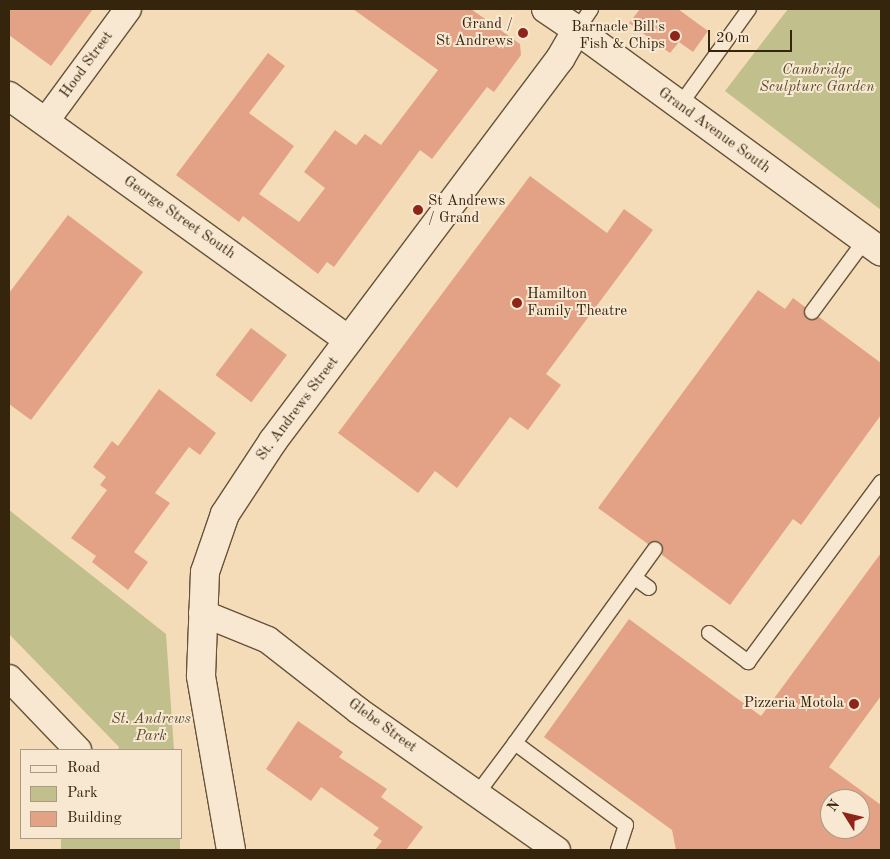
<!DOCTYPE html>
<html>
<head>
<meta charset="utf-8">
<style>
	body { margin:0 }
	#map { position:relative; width:890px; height:859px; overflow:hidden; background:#f5dcb9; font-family:"Old Standard TT",serif }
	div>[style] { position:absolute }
	.green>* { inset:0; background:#c1bf8b; transform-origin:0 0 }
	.building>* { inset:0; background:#e3a285; transform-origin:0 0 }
	.roads { filter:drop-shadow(1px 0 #665338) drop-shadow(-1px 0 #665338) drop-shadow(0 1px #665338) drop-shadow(0 -1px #665338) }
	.service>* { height:14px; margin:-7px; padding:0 7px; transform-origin:7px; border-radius:7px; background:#f8e8d2 }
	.minor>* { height:26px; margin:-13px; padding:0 13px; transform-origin:13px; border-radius:13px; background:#f8e8d2 }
	.tertiary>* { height:28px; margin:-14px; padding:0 14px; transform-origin:14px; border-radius:14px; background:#f8e8d2 }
	.secondary>* { height:28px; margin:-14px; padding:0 14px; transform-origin:14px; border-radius:14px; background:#f8e8d2 }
	.dots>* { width:14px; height:14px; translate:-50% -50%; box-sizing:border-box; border:2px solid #f8e8d2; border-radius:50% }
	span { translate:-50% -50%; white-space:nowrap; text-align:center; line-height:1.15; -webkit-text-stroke:4px #f8e8d2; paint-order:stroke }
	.poi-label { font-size:15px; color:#36250d }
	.right { translate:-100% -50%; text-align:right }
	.left { translate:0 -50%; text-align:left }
	.street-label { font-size:15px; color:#36250d }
	.park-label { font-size:15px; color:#594c2c; font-style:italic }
	.frame { position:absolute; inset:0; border:10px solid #36250d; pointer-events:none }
	.legend { position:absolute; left:20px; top:749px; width:162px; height:90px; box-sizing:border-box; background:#f8e8d2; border:1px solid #aa9a83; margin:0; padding:6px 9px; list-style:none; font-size:15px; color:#36250d }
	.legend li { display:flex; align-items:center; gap:10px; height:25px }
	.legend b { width:25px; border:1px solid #aa9a83 }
	.north { position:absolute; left:820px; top:789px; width:50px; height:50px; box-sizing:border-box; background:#f8e8d2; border:1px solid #aa9a83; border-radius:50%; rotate:306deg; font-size:14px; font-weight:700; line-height:20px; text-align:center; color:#36250d }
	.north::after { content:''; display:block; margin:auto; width:18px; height:22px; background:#8f2418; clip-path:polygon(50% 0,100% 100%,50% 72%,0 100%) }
	.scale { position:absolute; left:708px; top:30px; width:84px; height:22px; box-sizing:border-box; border:2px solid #36250d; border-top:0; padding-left:6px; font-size:15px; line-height:18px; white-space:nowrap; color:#36250d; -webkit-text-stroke:4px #f8e8d2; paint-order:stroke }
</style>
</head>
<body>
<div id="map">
	<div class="green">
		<div style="clip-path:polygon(788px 9px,881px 9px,881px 210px,725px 91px)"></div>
		<div style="clip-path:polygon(9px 510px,166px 634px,174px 750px,118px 750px,119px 747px,9px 634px)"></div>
		<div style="left:61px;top:838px;width:119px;height:15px"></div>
	</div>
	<div class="building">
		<div style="clip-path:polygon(9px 9px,93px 9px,51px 66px,9px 35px)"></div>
		<div style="clip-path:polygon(353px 9px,471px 9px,520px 44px,521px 55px,494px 92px,487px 87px,432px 159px,420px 150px,334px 267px,327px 262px,318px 274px,243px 216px,239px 222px,176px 175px,268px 53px,285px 66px,249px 113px,294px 146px,259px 194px,299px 222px,325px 188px,304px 172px,335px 130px,356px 145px,365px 134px,381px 145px,438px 70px)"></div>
		<div style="clip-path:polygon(640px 9px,678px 9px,708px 31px,693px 52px,679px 42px,670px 53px,629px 23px)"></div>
		<div style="clip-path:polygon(530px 176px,607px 233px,624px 209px,653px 230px,546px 374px,561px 385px,528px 430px,510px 417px,457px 488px,435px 471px,418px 493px,338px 433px)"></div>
		<div style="clip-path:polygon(68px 215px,143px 272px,31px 420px,9px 404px,9px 293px)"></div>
		<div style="clip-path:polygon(758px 290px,785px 309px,793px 298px,805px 307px,807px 319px,819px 317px,881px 363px,881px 415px,801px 525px,793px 519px,730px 605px,662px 555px,660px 542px,648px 544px,598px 508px)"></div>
		<div style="left:251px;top:328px;width:45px;height:59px;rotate:37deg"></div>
		<div style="clip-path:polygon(159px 389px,216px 433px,200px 455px,189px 447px,155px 493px,170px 503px,134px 552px,148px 562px,128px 590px,92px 562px,96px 556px,71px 538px,107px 490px,100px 485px,106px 477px,93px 467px,112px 441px,118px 446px)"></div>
		<div style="clip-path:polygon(evenodd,881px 553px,881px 696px,829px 767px,881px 805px,881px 850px,676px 850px,672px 830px,544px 737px,629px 619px,761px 716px,881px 553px,830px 799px,860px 799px,860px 829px,830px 829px,830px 799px)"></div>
		<div style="clip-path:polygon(298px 721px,343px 752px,339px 757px,387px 789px,381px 797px,423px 827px,406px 850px,375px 850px,382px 841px,373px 835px,379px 828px,321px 787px,311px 801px,266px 769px)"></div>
	</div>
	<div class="roads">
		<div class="service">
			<div style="left:577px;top:30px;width:25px;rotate:-56deg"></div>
			<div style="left:680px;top:105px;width:118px;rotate:-54.3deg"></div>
			<div style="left:812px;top:312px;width:89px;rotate:-53.6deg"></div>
			<div style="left:635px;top:578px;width:17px;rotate:36deg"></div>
			<div style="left:709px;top:633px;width:49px;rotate:36.6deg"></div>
			<div style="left:748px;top:662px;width:224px;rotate:-53.5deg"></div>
			<div style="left:515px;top:743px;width:239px;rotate:-54.2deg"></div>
			<div style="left:477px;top:794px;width:64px;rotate:-53.3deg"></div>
			<div style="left:515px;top:743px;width:138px;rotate:36.5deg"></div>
			<div style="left:626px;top:825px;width:26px;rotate:108deg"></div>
		</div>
		<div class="minor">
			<div style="left:45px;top:122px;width:140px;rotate:-53.7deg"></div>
			<div style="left:202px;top:613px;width:71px;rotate:22.2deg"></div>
			<div style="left:268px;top:640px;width:115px;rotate:38deg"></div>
			<div style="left:359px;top:711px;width:242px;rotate:35.1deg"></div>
			<div style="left:9px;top:678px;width:100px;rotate:46.2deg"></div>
		</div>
		<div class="tertiary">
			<div style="left:546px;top:9px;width:37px;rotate:34deg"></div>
		</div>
		<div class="secondary">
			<div style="left:9px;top:96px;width:418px;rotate:35.7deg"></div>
			<div style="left:231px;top:850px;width:177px;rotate:-99.8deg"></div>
			<div style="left:201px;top:676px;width:104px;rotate:-87.8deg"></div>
			<div style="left:205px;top:572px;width:61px;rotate:-71deg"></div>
			<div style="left:225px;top:514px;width:87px;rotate:-56.7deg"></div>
			<div style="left:273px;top:441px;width:478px;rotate:-53.1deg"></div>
			<div style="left:560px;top:59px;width:34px;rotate:-60deg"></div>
			<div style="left:577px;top:30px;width:376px;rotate:36.1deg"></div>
		</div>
	</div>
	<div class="dots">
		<div style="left:523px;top:33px;background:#8f2418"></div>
		<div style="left:675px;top:36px;background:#8f2418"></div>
		<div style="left:418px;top:210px;background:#8f2418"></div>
		<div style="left:517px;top:303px;background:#8f2418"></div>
		<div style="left:854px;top:704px;background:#8f2418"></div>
	</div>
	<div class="poi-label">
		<span class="right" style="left:513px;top:33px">Grand /<br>St Andrews</span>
		<span class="right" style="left:665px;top:36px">Barnacle Bill's<br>Fish &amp; Chips</span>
		<span class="left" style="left:428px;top:210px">St Andrews<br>/ Grand</span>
		<span class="left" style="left:527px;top:303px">Hamilton<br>Family Theatre</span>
		<span class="right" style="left:844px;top:704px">Pizzeria Motola</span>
	</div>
	<div class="street-label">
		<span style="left:87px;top:65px;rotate:-54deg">Hood Street</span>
		<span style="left:714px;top:131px;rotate:36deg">Grand Avenue South</span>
		<span style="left:179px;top:218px;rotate:35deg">George Street South</span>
		<span style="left:298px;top:409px;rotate:-53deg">St. Andrews Street</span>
		<span style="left:382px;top:726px;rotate:36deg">Glebe Street</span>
	</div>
	<div class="park-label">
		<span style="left:817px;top:79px">Cambridge<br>Sculpture Garden</span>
		<span style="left:151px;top:728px">St. Andrews<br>Park</span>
	</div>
	<div class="frame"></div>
	<ul class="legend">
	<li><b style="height:6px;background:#f8e8d2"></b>Road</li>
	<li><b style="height:14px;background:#c1bf8b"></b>Park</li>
	<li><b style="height:14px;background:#e3a285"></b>Building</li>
	</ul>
	<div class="north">N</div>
	<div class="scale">20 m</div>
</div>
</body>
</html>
